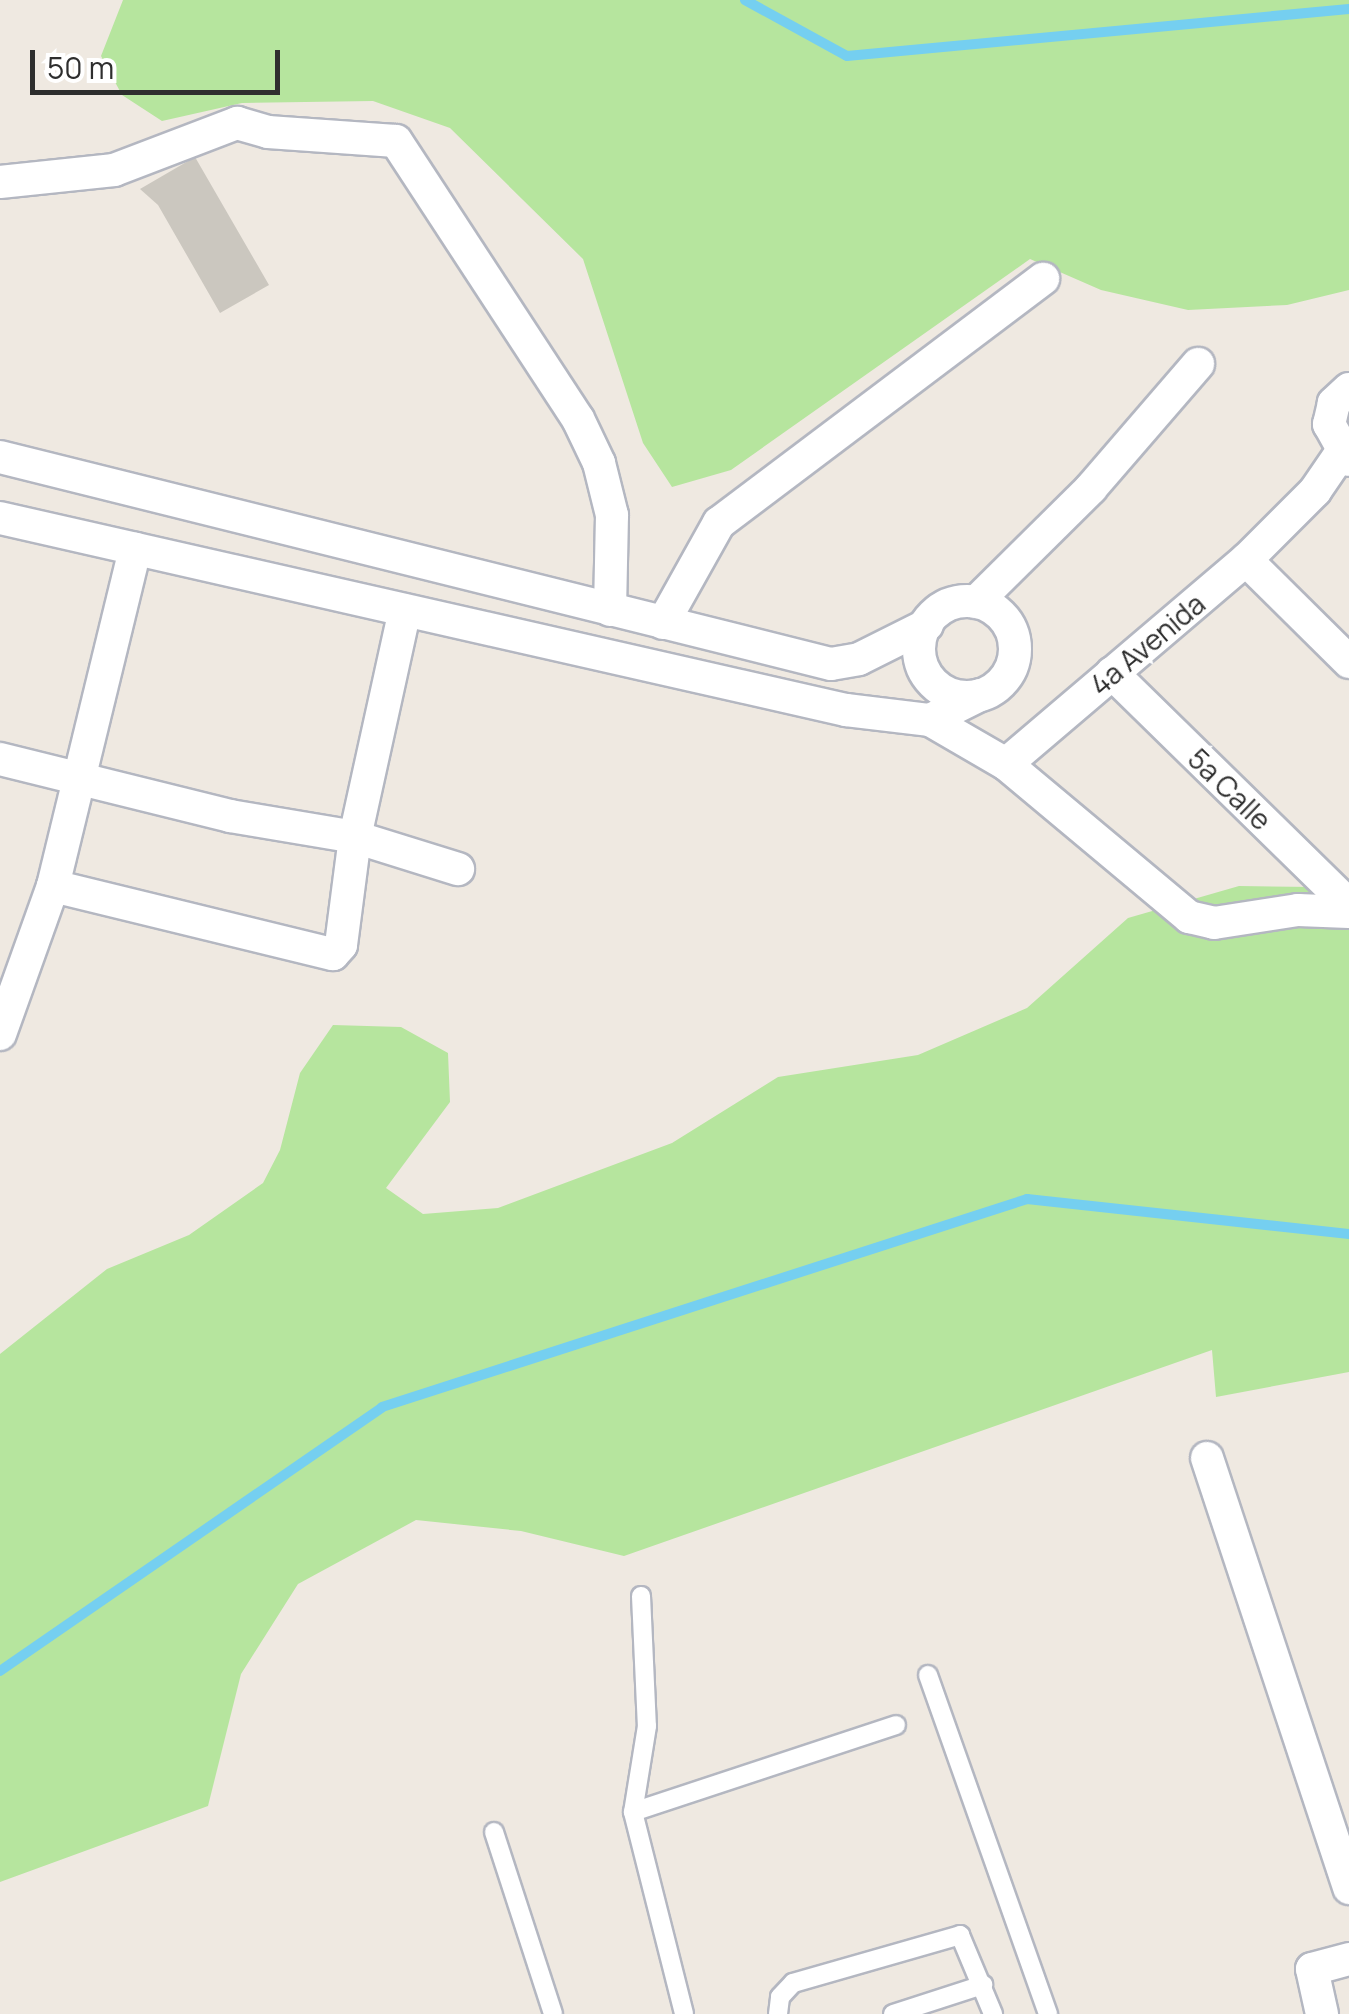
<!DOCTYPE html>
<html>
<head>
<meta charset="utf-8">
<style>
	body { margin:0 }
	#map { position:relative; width:1349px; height:2014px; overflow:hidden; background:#efe9e1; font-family:Manrope,sans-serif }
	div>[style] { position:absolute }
	.green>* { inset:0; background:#b6e59e }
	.stream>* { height:10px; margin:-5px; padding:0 5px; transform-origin:5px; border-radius:5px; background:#75cff0 }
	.building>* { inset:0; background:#cbc7bf }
	.roads { filter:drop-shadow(2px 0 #b4b7c1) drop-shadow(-2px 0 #b4b7c1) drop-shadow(0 2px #b4b7c1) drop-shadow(0 -2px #b4b7c1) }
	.service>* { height:18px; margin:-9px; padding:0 9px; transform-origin:9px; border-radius:9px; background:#fff }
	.minor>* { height:32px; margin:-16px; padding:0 16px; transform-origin:16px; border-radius:16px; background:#fff }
	.minor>.ring { margin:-16px; padding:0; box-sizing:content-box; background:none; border:32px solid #fff; border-radius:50% }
	span { translate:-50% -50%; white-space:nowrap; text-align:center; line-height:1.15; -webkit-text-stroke:8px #fff; paint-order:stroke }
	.street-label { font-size:28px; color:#2e2e2e }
	.scale { position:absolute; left:30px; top:50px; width:250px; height:45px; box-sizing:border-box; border:5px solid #2e2e2e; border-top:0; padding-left:12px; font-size:30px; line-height:35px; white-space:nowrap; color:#2e2e2e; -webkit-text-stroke:8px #fff; paint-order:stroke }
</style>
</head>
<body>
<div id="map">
	<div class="green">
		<div style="clip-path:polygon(123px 0,1349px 0,1349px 290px,1287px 305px,1188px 310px,1101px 290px,1030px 259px,731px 470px,672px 487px,643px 443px,583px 259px,450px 128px,373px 101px,242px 103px,162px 121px,122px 95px,101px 56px)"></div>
		<div style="clip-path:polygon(1239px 886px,1313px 887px,1349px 897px,1349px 1372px,1216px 1397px,1212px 1350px,624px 1556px,521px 1531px,416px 1520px,298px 1584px,241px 1674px,208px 1806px,0 1882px,0 1354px,107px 1269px,189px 1235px,263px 1183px,280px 1150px,300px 1073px,333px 1025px,401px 1027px,448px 1053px,450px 1102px,386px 1188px,423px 1214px,498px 1208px,672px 1143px,778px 1077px,918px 1055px,1027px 1008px,1128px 918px)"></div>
	</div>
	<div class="stream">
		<div style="left:745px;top:0;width:116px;rotate:28.8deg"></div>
		<div style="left:847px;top:56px;width:504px;rotate:-5.35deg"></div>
		<div style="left:0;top:1671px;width:464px;rotate:-34.6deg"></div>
		<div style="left:382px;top:1407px;width:678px;rotate:-17.87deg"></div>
		<div style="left:1027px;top:1199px;width:324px;rotate:6.2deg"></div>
	</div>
	<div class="building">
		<div style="clip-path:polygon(195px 157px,269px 285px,220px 313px,158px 205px,140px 189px)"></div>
	</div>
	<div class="roads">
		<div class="service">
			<div style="left:641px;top:1596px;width:130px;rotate:87.4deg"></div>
			<div style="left:647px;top:1726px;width:87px;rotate:99.2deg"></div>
			<div style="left:633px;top:1812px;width:208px;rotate:75.8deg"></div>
			<div style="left:928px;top:1675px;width:360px;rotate:70.5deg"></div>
			<div style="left:633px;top:1812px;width:277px;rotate:-18.3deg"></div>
			<div style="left:494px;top:1832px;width:191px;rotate:72deg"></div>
			<div style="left:778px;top:2014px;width:17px;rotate:-83deg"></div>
			<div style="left:780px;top:1997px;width:19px;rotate:-47deg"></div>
			<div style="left:793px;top:1983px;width:174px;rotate:-16deg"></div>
			<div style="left:960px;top:1935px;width:86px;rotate:67.3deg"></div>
			<div style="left:893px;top:2014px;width:95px;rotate:-17.9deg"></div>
		</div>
		<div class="minor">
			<div style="left:0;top:182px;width:115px;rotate:-6deg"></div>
			<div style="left:114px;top:170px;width:132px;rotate:-20.9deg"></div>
			<div style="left:237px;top:123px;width:32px;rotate:16deg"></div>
			<div style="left:268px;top:132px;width:128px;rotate:4deg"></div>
			<div style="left:396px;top:141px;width:332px;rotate:56.8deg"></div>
			<div style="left:578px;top:419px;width:49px;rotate:64.5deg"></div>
			<div style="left:599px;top:463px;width:54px;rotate:76deg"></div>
			<div style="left:612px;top:515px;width:95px;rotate:91.2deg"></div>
			<div style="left:1349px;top:389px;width:21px;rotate:137deg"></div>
			<div style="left:1334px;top:403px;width:22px;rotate:103deg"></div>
			<div style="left:1329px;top:424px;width:41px;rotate:60.9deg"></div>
			<div style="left:0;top:457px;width:856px;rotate:13.99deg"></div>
			<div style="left:831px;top:664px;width:28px;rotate:-10deg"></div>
			<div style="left:859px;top:659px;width:76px;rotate:-26.6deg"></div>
			<div style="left:0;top:518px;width:868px;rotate:12.79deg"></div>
			<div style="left:846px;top:710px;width:85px;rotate:6.8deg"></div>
			<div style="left:930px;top:720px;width:56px;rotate:-26.6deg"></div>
			<div style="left:1246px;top:560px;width:145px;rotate:44.7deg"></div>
			<div class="ring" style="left:919px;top:601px;width:64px;height:64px"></div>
			<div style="left:976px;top:602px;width:162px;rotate:-44.7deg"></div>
			<div style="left:1091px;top:488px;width:164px;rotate:-49.2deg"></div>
			<div style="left:663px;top:623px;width:115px;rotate:-60.8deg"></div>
			<div style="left:719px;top:523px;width:406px;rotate:-37deg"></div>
			<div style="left:1112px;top:673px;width:332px;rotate:44.4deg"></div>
			<div style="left:930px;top:720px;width:88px;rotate:30.1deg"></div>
			<div style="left:1006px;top:764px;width:315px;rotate:-40.4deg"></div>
			<div style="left:1246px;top:560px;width:98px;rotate:-45deg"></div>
			<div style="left:1315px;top:491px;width:46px;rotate:-55.6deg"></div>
			<div style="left:0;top:759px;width:237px;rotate:13.9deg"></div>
			<div style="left:230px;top:816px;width:127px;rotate:9.5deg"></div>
			<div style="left:355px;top:837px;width:108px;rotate:17.3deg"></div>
			<div style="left:1006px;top:764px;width:239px;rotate:39.9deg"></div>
			<div style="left:1189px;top:917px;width:26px;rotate:13deg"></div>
			<div style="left:1214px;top:923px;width:85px;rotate:-8.8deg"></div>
			<div style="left:1298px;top:910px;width:51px;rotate:2.2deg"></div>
			<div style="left:53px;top:886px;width:288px;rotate:13.7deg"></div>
			<div style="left:333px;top:954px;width:12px;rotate:-48deg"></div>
			<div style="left:341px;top:945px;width:109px;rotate:-82.6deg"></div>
			<div style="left:355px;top:837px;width:232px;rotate:-77.6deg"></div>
			<div style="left:0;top:1034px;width:157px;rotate:-70.3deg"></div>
			<div style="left:53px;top:886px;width:347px;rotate:-76.3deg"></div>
			<div style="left:1207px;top:1458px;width:453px;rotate:71.7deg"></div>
			<div style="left:1322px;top:2014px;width:46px;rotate:-102.5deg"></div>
			<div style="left:1312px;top:1969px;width:38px;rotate:-15deg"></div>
		</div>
	</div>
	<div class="street-label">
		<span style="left:1147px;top:644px;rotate:-40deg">4a Avenida</span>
		<span style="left:1230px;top:789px;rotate:44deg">5a Calle</span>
	</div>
	<div class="scale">50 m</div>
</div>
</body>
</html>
